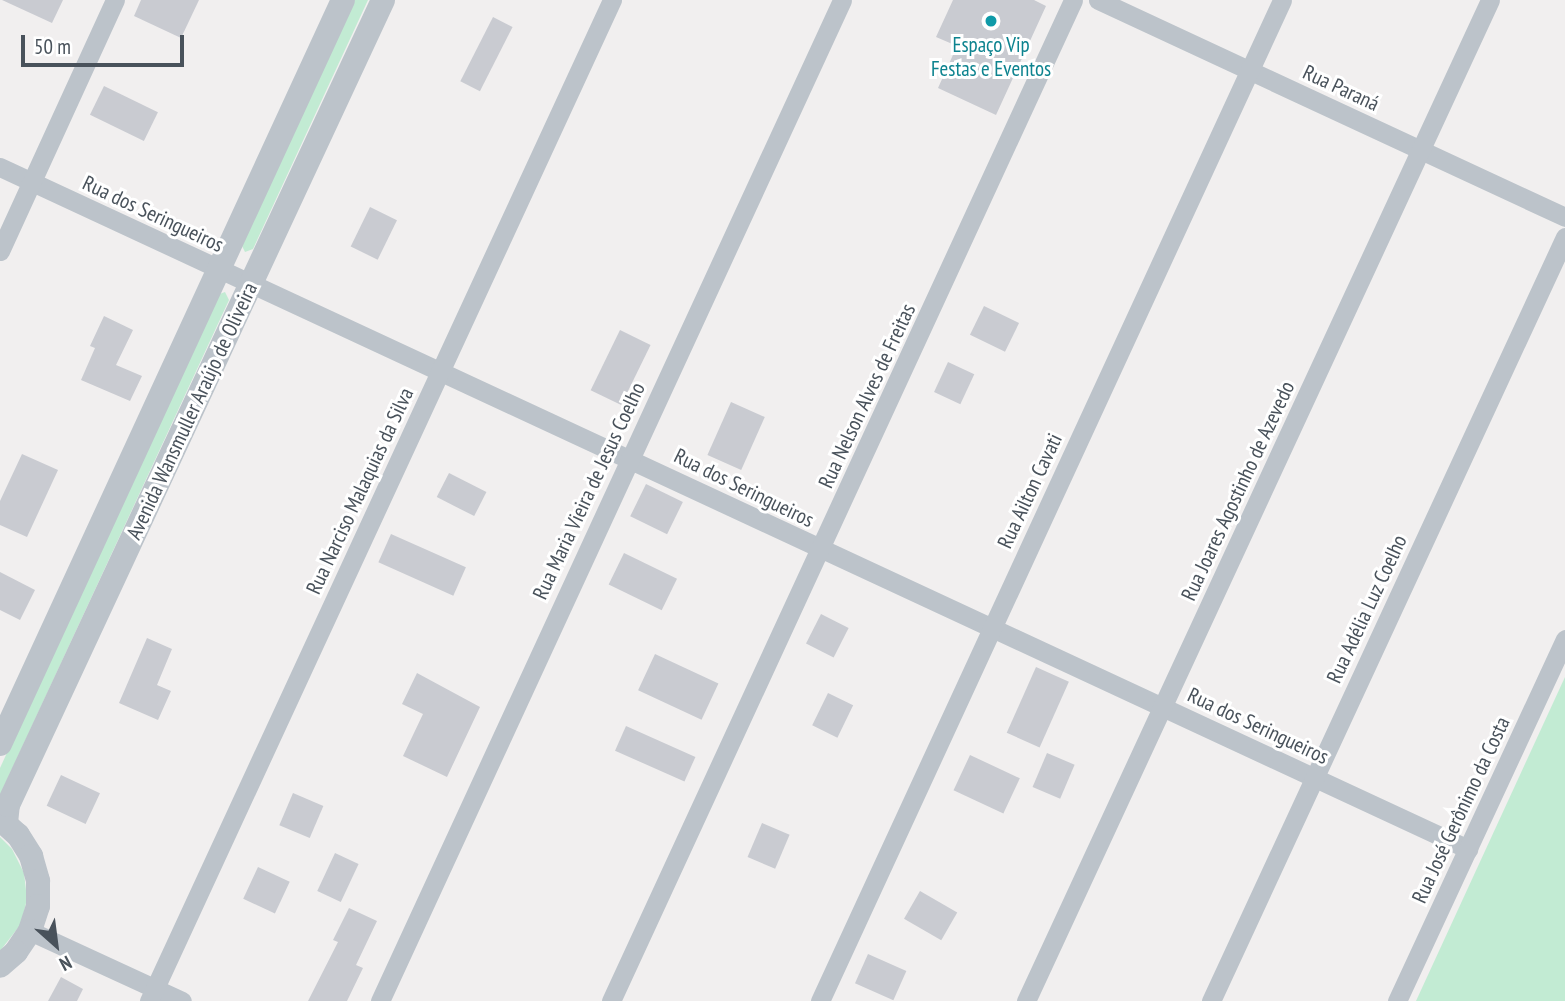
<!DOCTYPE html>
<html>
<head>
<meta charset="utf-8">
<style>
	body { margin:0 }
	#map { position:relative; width:1565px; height:1001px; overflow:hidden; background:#f1efef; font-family:"PT Sans Narrow",sans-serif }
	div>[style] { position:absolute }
	.green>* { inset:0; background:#c2ebd3 }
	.building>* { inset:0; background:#c9cbd1; transform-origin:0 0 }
	.minor>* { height:19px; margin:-9.5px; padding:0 9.5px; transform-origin:9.5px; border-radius:9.5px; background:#bcc3ca }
	.tertiary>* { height:24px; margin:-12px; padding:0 12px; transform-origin:12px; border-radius:12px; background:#bcc3ca }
	.dots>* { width:19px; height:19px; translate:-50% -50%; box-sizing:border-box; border:4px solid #fff; border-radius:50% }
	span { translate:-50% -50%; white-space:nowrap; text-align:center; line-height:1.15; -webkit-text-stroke:6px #fff; paint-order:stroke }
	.culture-label { font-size:21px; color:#0d838f }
	.street-label { font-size:21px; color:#49525b }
	.north { position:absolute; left:21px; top:910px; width:70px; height:70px; -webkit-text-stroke:5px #fff; paint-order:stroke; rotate:152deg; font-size:19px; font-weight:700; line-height:28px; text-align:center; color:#49525b }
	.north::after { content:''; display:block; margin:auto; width:24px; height:32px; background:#49525b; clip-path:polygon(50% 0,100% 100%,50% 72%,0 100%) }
	.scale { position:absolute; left:21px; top:35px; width:163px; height:32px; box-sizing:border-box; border:4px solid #49525b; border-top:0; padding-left:9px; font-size:21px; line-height:24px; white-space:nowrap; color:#49525b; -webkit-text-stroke:5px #fff; paint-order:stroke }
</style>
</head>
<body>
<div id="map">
	<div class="green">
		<div style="clip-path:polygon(354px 0,368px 0,253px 249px,245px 252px,242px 246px)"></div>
		<div style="clip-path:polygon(225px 292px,229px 300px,0 795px,0 768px,217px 295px)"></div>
		<div style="clip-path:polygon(1565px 677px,1565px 1001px,1416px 1001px)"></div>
		<div style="clip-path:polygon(0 837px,12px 849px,24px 873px,27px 899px,21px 924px,0 951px)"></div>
	</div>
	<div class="building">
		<div style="clip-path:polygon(2px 0,63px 0,52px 23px)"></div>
		<div style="clip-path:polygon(141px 0,199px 0,181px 38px,134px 16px)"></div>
		<div style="clip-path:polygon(953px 0,1034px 0,1046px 6px,996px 115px,938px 88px,957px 46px,936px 37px)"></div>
		<div style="left:493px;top:17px;width:22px;height:72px;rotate:27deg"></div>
		<div style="left:104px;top:86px;width:60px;height:32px;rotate:26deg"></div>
		<div style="left:370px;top:207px;width:30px;height:44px;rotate:26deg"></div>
		<div style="left:984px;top:306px;width:39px;height:32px;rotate:26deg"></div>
		<div style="clip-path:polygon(104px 316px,133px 330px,116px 365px,142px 376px,130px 401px,81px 380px,95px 348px,90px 346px)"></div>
		<div style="left:620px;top:330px;width:34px;height:67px;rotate:26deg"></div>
		<div style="left:948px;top:362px;width:29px;height:33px;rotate:25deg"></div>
		<div style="left:731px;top:402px;width:37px;height:58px;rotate:24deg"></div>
		<div style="clip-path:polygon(22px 454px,58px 470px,27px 537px,0 525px,0 501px)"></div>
		<div style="left:449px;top:473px;width:42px;height:27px;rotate:27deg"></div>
		<div style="left:646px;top:484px;width:41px;height:36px;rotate:26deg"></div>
		<div style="left:391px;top:534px;width:82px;height:31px;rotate:24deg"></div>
		<div style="left:624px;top:553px;width:59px;height:35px;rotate:26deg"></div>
		<div style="clip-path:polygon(0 572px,35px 590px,20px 620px,0 610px)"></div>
		<div style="left:821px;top:614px;width:31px;height:33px;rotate:27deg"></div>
		<div style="clip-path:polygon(147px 638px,172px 649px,157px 685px,171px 691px,158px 720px,119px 703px)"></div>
		<div style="left:655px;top:654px;width:70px;height:40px;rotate:25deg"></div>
		<div style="left:1036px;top:667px;width:36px;height:72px;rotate:24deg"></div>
		<div style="clip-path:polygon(417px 673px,480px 707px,447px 777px,403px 756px,423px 714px,402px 704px)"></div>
		<div style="left:828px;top:693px;width:28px;height:36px;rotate:26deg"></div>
		<div style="left:626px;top:726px;width:76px;height:27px;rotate:24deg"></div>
		<div style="left:1047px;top:753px;width:30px;height:37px;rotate:23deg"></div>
		<div style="left:970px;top:755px;width:55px;height:39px;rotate:25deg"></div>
		<div style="left:61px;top:775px;width:43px;height:34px;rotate:25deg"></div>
		<div style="left:293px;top:793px;width:33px;height:35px;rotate:23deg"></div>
		<div style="left:762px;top:823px;width:30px;height:37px;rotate:23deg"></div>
		<div style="left:335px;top:853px;width:26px;height:42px;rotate:25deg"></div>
		<div style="left:258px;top:867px;width:35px;height:35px;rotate:25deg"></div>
		<div style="left:920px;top:891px;width:43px;height:32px;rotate:30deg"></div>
		<div style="clip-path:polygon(349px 908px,377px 921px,356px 965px,363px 968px,347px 1001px,308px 1001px,338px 942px,333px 940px)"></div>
		<div style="left:868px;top:954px;width:42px;height:32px;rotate:24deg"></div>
		<div style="clip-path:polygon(61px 977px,83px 989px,77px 1001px,48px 1001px)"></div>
	</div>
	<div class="minor">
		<div style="left:1098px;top:0;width:515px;rotate:24.92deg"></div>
		<div style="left:0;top:167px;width:1619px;rotate:24.92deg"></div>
		<div style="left:0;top:251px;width:276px;rotate:-65.4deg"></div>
		<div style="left:30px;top:931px;width:167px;rotate:24.7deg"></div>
		<div style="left:149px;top:1001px;width:1103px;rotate:-65.18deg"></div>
		<div style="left:380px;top:1001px;width:1102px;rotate:-65.22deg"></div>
		<div style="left:611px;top:1001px;width:1102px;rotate:-65.22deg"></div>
		<div style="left:820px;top:1001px;width:1102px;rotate:-65.22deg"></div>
		<div style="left:1026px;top:1001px;width:1103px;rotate:-65.13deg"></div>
		<div style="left:1211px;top:1001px;width:842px;rotate:-65.14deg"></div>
		<div style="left:1397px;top:1001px;width:399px;rotate:-65.1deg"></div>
	</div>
	<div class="tertiary">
		<div style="left:0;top:744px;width:819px;rotate:-65.25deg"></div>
		<div style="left:0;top:819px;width:24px;rotate:42deg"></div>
		<div style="left:18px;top:835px;width:25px;rotate:58deg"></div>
		<div style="left:31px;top:856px;width:26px;rotate:74deg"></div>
		<div style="left:38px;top:881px;width:25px;rotate:90deg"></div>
		<div style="left:38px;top:906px;width:26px;rotate:108deg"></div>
		<div style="left:30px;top:931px;width:25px;rotate:124deg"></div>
		<div style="left:16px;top:952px;width:21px;rotate:139deg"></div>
		<div style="left:6px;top:823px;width:18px;rotate:-84deg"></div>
		<div style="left:8px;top:805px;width:888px;rotate:-65.02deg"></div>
	</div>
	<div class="dots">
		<div style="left:991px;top:21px;background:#0f9aa8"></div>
	</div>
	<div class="culture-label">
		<span style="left:991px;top:57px">Espaço Vip<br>Festas e Eventos</span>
	</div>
	<div class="street-label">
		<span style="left:1341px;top:88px;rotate:25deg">Rua Paraná</span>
		<span style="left:153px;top:214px;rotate:25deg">Rua dos Seringueiros</span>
		<span style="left:867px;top:396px;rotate:-65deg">Rua Nelson Alves de Freitas</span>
		<span style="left:192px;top:411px;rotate:-65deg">Avenida Wansmuller Araújo de Oliveira</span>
		<span style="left:744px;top:488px;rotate:26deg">Rua dos Seringueiros</span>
		<span style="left:360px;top:491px;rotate:-65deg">Rua Narciso Malaquias da Silva</span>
		<span style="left:589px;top:491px;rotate:-65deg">Rua Maria Vieira de Jesus Coelho</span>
		<span style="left:1030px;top:491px;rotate:-65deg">Rua Ailton Cavati</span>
		<span style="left:1238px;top:491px;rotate:-65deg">Rua Joares Agostinho de Azevedo</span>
		<span style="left:1367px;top:609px;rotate:-65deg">Rua Adélia Luz Coelho</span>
		<span style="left:1258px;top:726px;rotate:25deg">Rua dos Seringueiros</span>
		<span style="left:1461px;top:810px;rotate:-65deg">Rua José Gerônimo da Costa</span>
	</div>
	<div class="north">N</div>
	<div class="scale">50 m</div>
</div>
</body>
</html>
